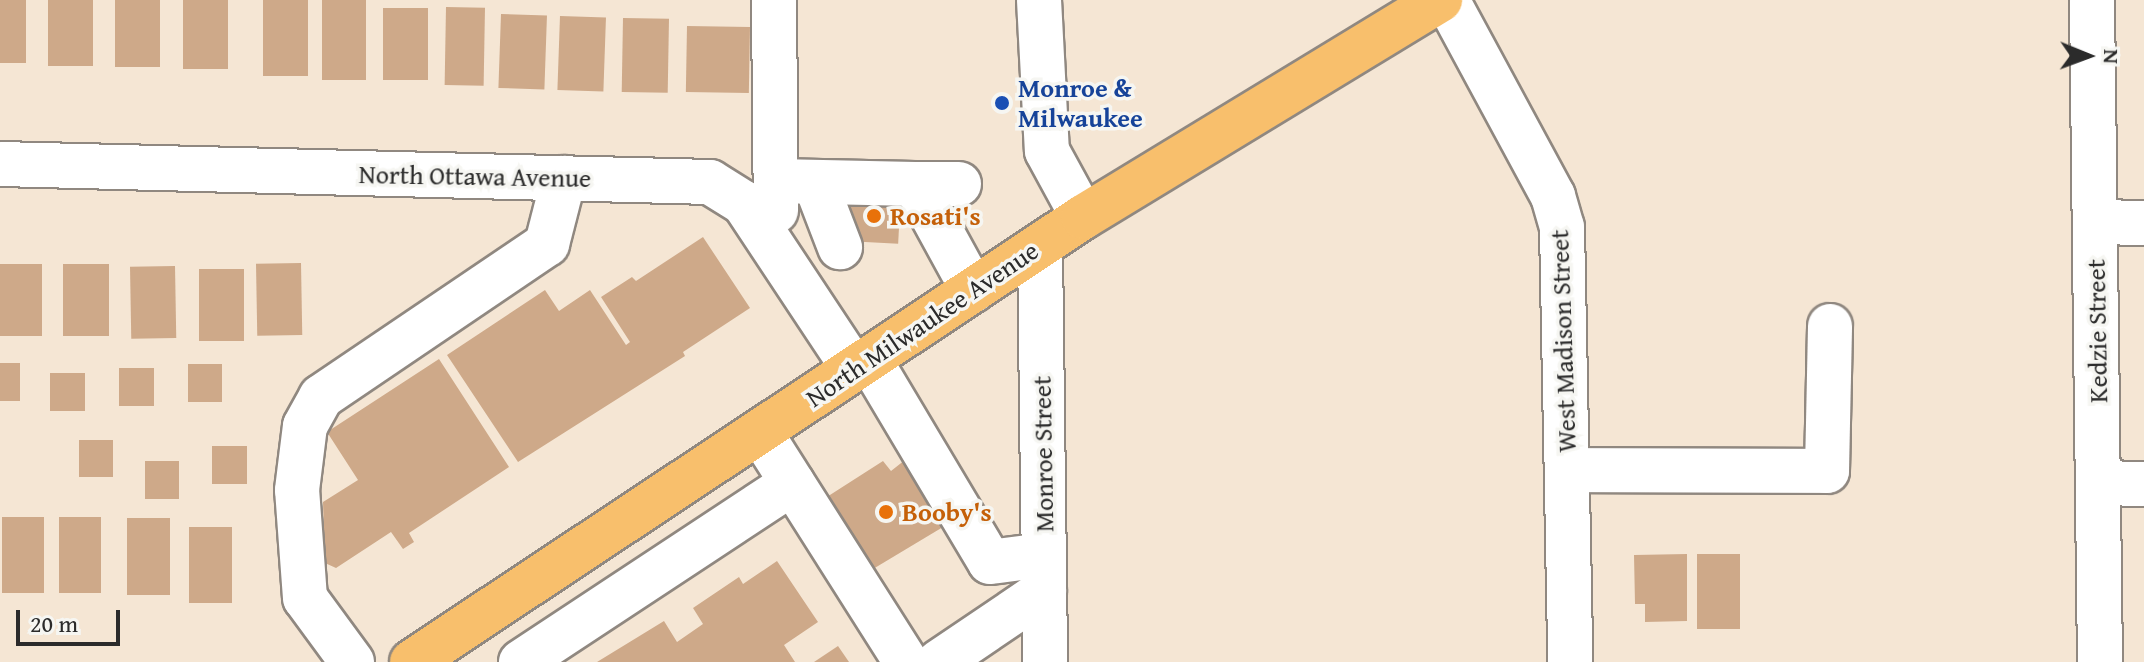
<!DOCTYPE html>
<html>
<head>
<meta charset="utf-8">
<style>
	body { margin:0 }
	#map { position:relative; width:2144px; height:662px; overflow:hidden; background:#f5e6d4; font-family:"Gentium Book Plus",serif }
	div>[style] { position:absolute }
	.building>* { inset:0; background:#cea989; transform-origin:0 0 }
	.roads { filter:drop-shadow(2px 0 #908880) drop-shadow(-2px 0 #908880) drop-shadow(0 2px #908880) drop-shadow(0 -2px #908880) }
	.minor>* { height:44px; margin:-22px; padding:0 22px; transform-origin:22px; border-radius:22px; background:#fff }
	.major>* { height:44px; margin:-22px; padding:0 22px; transform-origin:22px; border-radius:22px; background:#f8bf6c }
	.dots>* { width:22px; height:22px; translate:-50% -50%; box-sizing:border-box; border:4px solid #f6f6f2; border-radius:50% }
	span { translate:-50% -50%; white-space:nowrap; text-align:center; line-height:1.15; -webkit-text-stroke:7px #f6f6f2; paint-order:stroke }
	.transit-label { font-size:26px; color:#164399; font-weight:700 }
	.left { translate:0 -50%; text-align:left }
	.street-label { font-size:26px; color:#2b2b2b }
	.food-label { font-size:26px; color:#c56008; font-weight:700 }
	.north { position:absolute; left:2048px; top:16px; width:80px; height:80px; -webkit-text-stroke:6px #f6f6f2; paint-order:stroke; rotate:91deg; font-size:22px; font-weight:700; line-height:32px; text-align:center; color:#2b2b2b }
	.north::after { content:''; display:block; margin:auto; width:28px; height:36px; background:#2b2b2b; clip-path:polygon(50% 0,100% 100%,50% 72%,0 100%) }
	.scale { position:absolute; left:16px; top:610px; width:104px; height:36px; box-sizing:border-box; border:4px solid #2b2b2b; border-top:0; padding-left:10px; font-size:24px; line-height:28px; white-space:nowrap; color:#2b2b2b; -webkit-text-stroke:6px #f6f6f2; paint-order:stroke }
</style>
</head>
<body>
<div id="map">
	<div class="building">
		<div style="left:0;top:0;width:26px;height:63px"></div>
		<div style="left:48px;top:0;width:45px;height:66px"></div>
		<div style="left:115px;top:0;width:45px;height:67px"></div>
		<div style="left:183px;top:0;width:45px;height:69px"></div>
		<div style="left:263px;top:0;width:45px;height:76px"></div>
		<div style="left:322px;top:0;width:44px;height:80px"></div>
		<div style="left:446px;top:7px;width:39px;height:78px;rotate:1deg"></div>
		<div style="left:383px;top:8px;width:45px;height:72px"></div>
		<div style="left:501px;top:14px;width:46px;height:74px;rotate:2deg"></div>
		<div style="left:560px;top:16px;width:46px;height:74px;rotate:2deg"></div>
		<div style="left:623px;top:18px;width:46px;height:74px;rotate:1deg"></div>
		<div style="left:687px;top:26px;width:63px;height:66px;rotate:1deg"></div>
		<div style="left:849px;top:188px;width:52px;height:53px;rotate:3deg"></div>
		<div style="clip-path:polygon(703px 237px,750px 308px,683px 352px,685px 356px,518px 462px,447px 355px,545px 290px,559px 311px,590px 290px,626px 345px,630px 342px,601px 297px,632px 277px,636px 281px)"></div>
		<div style="left:301px;top:263px;width:72px;height:45px;rotate:89deg"></div>
		<div style="left:42px;top:264px;width:72px;height:42px;rotate:90deg"></div>
		<div style="left:63px;top:264px;width:46px;height:72px"></div>
		<div style="left:175px;top:266px;width:72px;height:45px;rotate:89deg"></div>
		<div style="left:244px;top:269px;width:72px;height:45px;rotate:90deg"></div>
		<div style="clip-path:polygon(439px 359px,509px 467px,409px 533px,414px 542px,403px 549px,391px 532px,336px 568px,325px 563px,323px 502px,358px 480px,327px 432px)"></div>
		<div style="left:0;top:363px;width:20px;height:38px"></div>
		<div style="left:222px;top:364px;width:38px;height:34px;rotate:90deg"></div>
		<div style="left:119px;top:368px;width:35px;height:38px"></div>
		<div style="left:50px;top:373px;width:35px;height:38px"></div>
		<div style="left:79px;top:440px;width:34px;height:37px"></div>
		<div style="left:212px;top:446px;width:35px;height:38px"></div>
		<div style="clip-path:polygon(910px 456px,953px 521px,868px 572px,819px 502px,883px 461px,891px 471px)"></div>
		<div style="left:145px;top:461px;width:34px;height:38px"></div>
		<div style="left:2px;top:517px;width:42px;height:76px"></div>
		<div style="left:59px;top:517px;width:42px;height:76px"></div>
		<div style="left:170px;top:518px;width:77px;height:43px;rotate:90deg"></div>
		<div style="left:189px;top:527px;width:43px;height:76px"></div>
		<div style="clip-path:polygon(1687px 554px,1687px 621px,1645px 622px,1645px 604px,1635px 604px,1634px 555px)"></div>
		<div style="left:1697px;top:554px;width:43px;height:75px"></div>
		<div style="clip-path:polygon(777px 561px,818px 622px,784px 645px,795px 662px,597px 662px,664px 621px,677px 642px,703px 624px,693px 608px,739px 577px,743px 584px)"></div>
		<div style="clip-path:polygon(838px 646px,849px 662px,814px 662px)"></div>
	</div>
	<div class="roads">
		<div class="minor">
			<div style="left:774px;top:0;width:211px;rotate:89.5deg"></div>
			<div style="left:1039px;top:0;width:151px;rotate:87deg"></div>
			<div style="left:1047px;top:151px;width:75px;rotate:61.4deg"></div>
			<div style="left:1447px;top:0;width:223px;rotate:61.6deg"></div>
			<div style="left:1553px;top:196px;width:32px;rotate:74deg"></div>
			<div style="left:1562px;top:227px;width:435px;rotate:88.9deg"></div>
			<div style="left:2092px;top:0;width:662px;rotate:89.31deg"></div>
			<div style="left:0;top:164px;width:710px;rotate:1.45deg"></div>
			<div style="left:710px;top:182px;width:40px;rotate:32deg"></div>
			<div style="left:744px;top:203px;width:199px;rotate:56.5deg"></div>
			<div style="left:776px;top:181px;width:139px;rotate:1.2deg"></div>
			<div style="left:915px;top:184px;width:121px;rotate:61.3deg"></div>
			<div style="left:815px;top:182px;width:70px;rotate:69deg"></div>
			<div style="left:915px;top:184px;width:44px"></div>
			<div style="left:2096px;top:222px;width:48px;rotate:1.2deg"></div>
			<div style="left:1040px;top:246px;width:416px;rotate:89.3deg"></div>
			<div style="left:869px;top:359px;width:236px;rotate:59.2deg"></div>
			<div style="left:990px;top:562px;width:54px;rotate:-7.4deg"></div>
			<div style="left:760px;top:432px;width:272px;rotate:57.6deg"></div>
			<div style="left:1567px;top:470px;width:260px;rotate:0.2deg"></div>
			<div style="left:1827px;top:471px;width:145px;rotate:-88.8deg"></div>
			<div style="left:2098px;top:483px;width:46px;rotate:1.2deg"></div>
			<div style="left:352px;top:662px;width:79px;rotate:-126.3deg"></div>
			<div style="left:305px;top:598px;width:108px;rotate:-94.2deg"></div>
			<div style="left:297px;top:490px;width:64px;rotate:-82.9deg"></div>
			<div style="left:305px;top:426px;width:33px;rotate:-61deg"></div>
			<div style="left:321px;top:397px;width:273px;rotate:-34.1deg"></div>
			<div style="left:547px;top:244px;width:68px;rotate:-75.6deg"></div>
			<div style="left:521px;top:662px;width:325px;rotate:-33.4deg"></div>
			<div style="left:939px;top:662px;width:127px;rotate:-34.1deg"></div>
		</div>
		<div class="major">
			<div style="left:412px;top:662px;width:805px;rotate:-33.55deg"></div>
			<div style="left:1083px;top:217px;width:418px;rotate:-31.3deg"></div>
		</div>
	</div>
	<div class="dots">
		<div style="left:1002px;top:103px;background:#1a4fb4"></div>
		<div style="left:874px;top:216px;background:#e8710a"></div>
		<div style="left:886px;top:512px;background:#e8710a"></div>
	</div>
	<div class="transit-label">
		<span class="left" style="left:1018px;top:103px">Monroe &amp;<br>Milwaukee</span>
	</div>
	<div class="street-label">
		<span style="left:475px;top:176px;rotate:1deg">North Ottawa Avenue</span>
		<span style="left:922px;top:324px;rotate:-34deg">North Milwaukee Avenue</span>
		<span style="left:2097px;top:331px;rotate:-91deg">Kedzie Street</span>
		<span style="left:1563px;top:341px;rotate:-92deg">West Madison Street</span>
		<span style="left:1043px;top:454px;rotate:-91deg">Monroe Street</span>
	</div>
	<div class="food-label">
		<span class="left" style="left:890px;top:216px">Rosati's</span>
		<span class="left" style="left:902px;top:512px">Booby's</span>
	</div>
	<div class="north">N</div>
	<div class="scale">20 m</div>
</div>
</body>
</html>
